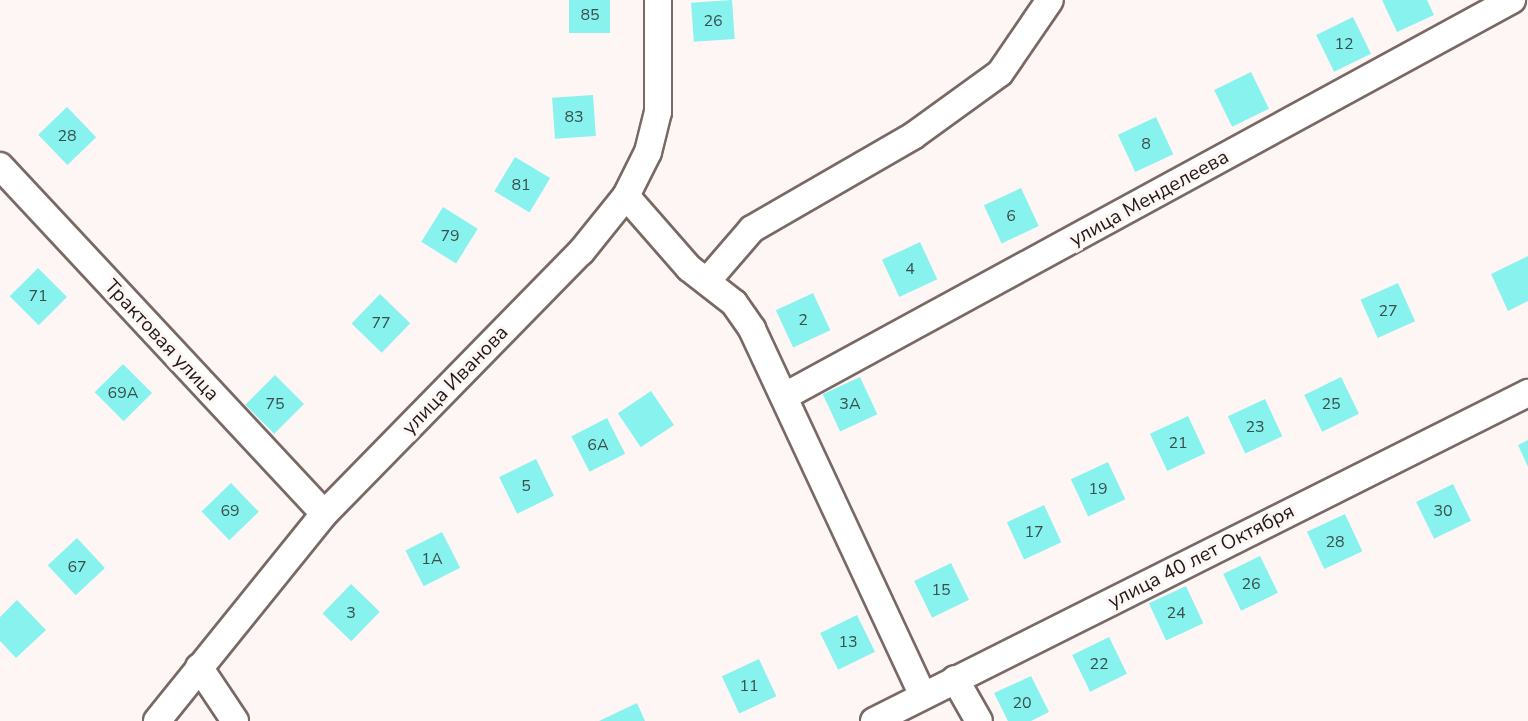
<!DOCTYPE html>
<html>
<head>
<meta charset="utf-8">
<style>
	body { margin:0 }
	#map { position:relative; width:1528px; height:721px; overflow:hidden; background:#fef6f4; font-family:"Nunito Sans",sans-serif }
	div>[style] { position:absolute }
	.building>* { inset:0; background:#88f2ef; transform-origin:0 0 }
	.roads { filter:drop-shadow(2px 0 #796965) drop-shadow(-2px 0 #796965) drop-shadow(0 2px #796965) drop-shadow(0 -2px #796965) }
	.minor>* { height:26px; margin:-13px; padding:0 13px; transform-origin:13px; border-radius:13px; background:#fff }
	span { translate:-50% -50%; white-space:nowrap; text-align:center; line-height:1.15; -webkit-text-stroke:6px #fef6f4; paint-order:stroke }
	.number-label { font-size:16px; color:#394f4d }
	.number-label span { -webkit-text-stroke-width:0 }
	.street-label { font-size:20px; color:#1f1917 }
</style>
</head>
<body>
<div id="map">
	<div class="building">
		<div style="left:569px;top:0;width:41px;height:33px"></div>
		<div style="left:732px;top:0;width:39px;height:41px;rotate:86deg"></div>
		<div style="clip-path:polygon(1382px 0,1427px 0,1434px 15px,1397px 32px)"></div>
		<div style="left:1353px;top:17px;width:41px;height:41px;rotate:64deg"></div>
		<div style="left:1251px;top:72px;width:41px;height:41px;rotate:64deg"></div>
		<div style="left:593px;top:95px;width:41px;height:41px;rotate:86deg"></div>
		<div style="left:67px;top:107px;width:42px;height:40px;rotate:46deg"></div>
		<div style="left:1156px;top:117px;width:41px;height:42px;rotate:65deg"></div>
		<div style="left:515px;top:157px;width:41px;height:40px;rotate:31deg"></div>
		<div style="left:1021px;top:188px;width:42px;height:41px;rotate:65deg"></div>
		<div style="left:443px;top:207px;width:41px;height:41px;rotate:32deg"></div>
		<div style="left:920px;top:242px;width:41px;height:42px;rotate:65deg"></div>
		<div style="clip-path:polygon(1528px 256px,1528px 301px,1508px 311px,1491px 274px)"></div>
		<div style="left:38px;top:268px;width:41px;height:40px;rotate:45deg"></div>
		<div style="left:1398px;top:283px;width:42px;height:41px;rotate:66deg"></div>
		<div style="left:813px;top:293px;width:41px;height:41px;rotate:65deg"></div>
		<div style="left:380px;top:294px;width:42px;height:41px;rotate:44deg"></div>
		<div style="left:123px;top:364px;width:41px;height:40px;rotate:45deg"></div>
		<div style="left:275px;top:375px;width:41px;height:42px;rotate:45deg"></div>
		<div style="left:860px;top:377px;width:41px;height:41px;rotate:65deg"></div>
		<div style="left:1341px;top:377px;width:41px;height:41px;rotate:64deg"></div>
		<div style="left:651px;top:391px;width:41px;height:40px;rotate:56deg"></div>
		<div style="left:1265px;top:399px;width:41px;height:41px;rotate:65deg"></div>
		<div style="left:1188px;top:416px;width:41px;height:42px;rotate:65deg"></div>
		<div style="left:607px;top:418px;width:40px;height:40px;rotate:63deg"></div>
		<div style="clip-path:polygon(1528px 440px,1528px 467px,1518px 445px)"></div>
		<div style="left:536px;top:459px;width:41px;height:41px;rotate:64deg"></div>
		<div style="left:1108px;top:462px;width:41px;height:41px;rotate:65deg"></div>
		<div style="left:231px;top:483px;width:40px;height:41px;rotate:46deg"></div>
		<div style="left:1453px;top:484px;width:41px;height:41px;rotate:64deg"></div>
		<div style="left:1044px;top:505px;width:41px;height:41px;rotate:65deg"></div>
		<div style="left:1345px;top:514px;width:41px;height:42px;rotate:65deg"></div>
		<div style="left:442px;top:532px;width:40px;height:41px;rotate:63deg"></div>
		<div style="left:77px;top:538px;width:41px;height:40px;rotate:47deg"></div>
		<div style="left:1260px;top:556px;width:41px;height:41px;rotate:64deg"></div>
		<div style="left:951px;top:563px;width:41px;height:41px;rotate:64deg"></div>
		<div style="left:351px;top:584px;width:40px;height:41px;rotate:44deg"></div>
		<div style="left:1186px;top:586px;width:41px;height:41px;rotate:65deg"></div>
		<div style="clip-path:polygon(17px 600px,46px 630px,16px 658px,0 641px,0 617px)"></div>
		<div style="left:857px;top:615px;width:41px;height:41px;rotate:64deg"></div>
		<div style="left:1109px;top:637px;width:41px;height:41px;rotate:64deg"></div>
		<div style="left:759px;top:659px;width:41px;height:41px;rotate:65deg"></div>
		<div style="clip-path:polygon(1031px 676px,1049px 712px,1031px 721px,1008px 721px,994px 693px)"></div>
		<div style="clip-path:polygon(637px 703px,645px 721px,599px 721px)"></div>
	</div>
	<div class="roads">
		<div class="minor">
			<div style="left:0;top:166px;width:475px;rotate:47deg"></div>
			<div style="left:626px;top:196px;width:96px;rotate:48.8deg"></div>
			<div style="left:689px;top:268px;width:57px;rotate:37.9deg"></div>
			<div style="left:734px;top:303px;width:32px;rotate:55deg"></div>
			<div style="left:752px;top:329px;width:404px;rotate:65deg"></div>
			<div style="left:708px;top:280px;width:67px;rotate:-49.2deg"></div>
			<div style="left:752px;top:229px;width:186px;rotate:-30deg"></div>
			<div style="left:913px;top:136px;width:107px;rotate:-35.9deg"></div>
			<div style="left:1000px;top:73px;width:88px;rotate:-55.6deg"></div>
			<div style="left:785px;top:396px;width:828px;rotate:-28.58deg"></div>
			<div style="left:199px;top:667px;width:65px;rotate:56.3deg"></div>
			<div style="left:955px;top:679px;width:48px;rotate:60.3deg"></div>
			<div style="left:157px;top:721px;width:266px;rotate:-51.1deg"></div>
			<div style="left:324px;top:514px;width:367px;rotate:-45.6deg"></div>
			<div style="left:581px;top:252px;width:72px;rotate:-51.2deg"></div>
			<div style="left:626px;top:196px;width:49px;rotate:-63.4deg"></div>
			<div style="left:648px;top:152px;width:41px;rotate:-76deg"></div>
			<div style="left:658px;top:112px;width:112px;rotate:-90deg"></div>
			<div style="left:874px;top:721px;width:732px;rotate:-26.64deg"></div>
		</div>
	</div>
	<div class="number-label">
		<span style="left:590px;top:15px">85</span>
		<span style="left:713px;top:21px">26</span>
		<span style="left:1344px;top:44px">12</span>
		<span style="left:574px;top:117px">83</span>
		<span style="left:67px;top:136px">28</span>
		<span style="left:1146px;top:144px">8</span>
		<span style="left:521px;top:185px">81</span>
		<span style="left:1011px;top:216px">6</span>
		<span style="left:450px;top:236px">79</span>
		<span style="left:910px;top:269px">4</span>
		<span style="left:38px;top:296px">71</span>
		<span style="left:1388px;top:311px">27</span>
		<span style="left:803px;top:320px">2</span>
		<span style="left:381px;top:323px">77</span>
		<span style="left:123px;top:393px">69А</span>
		<span style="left:275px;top:404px">75</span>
		<span style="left:850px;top:404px">3А</span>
		<span style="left:1331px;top:404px">25</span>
		<span style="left:1255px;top:427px">23</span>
		<span style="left:1178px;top:443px">21</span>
		<span style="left:598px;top:445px">6А</span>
		<span style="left:526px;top:486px">5</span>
		<span style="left:1098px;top:489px">19</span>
		<span style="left:230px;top:511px">69</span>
		<span style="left:1443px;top:511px">30</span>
		<span style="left:1034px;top:532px">17</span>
		<span style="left:1335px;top:542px">28</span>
		<span style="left:432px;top:559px">1А</span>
		<span style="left:77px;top:567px">67</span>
		<span style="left:1251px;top:584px">26</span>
		<span style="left:941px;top:590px">15</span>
		<span style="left:351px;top:613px">3</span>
		<span style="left:1176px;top:613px">24</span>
		<span style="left:848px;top:642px">13</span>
		<span style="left:1099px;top:664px">22</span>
		<span style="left:749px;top:686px">11</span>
		<span style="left:1022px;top:703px">20</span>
	</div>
	<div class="street-label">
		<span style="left:1149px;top:198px;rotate:-29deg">улица Менделеева</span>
		<span style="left:162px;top:340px;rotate:47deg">Трактовая улица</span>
		<span style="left:455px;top:380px;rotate:-46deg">улица Иванова</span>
		<span style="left:1201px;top:556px;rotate:-27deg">улица 40 лет Октября</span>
	</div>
</div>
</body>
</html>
